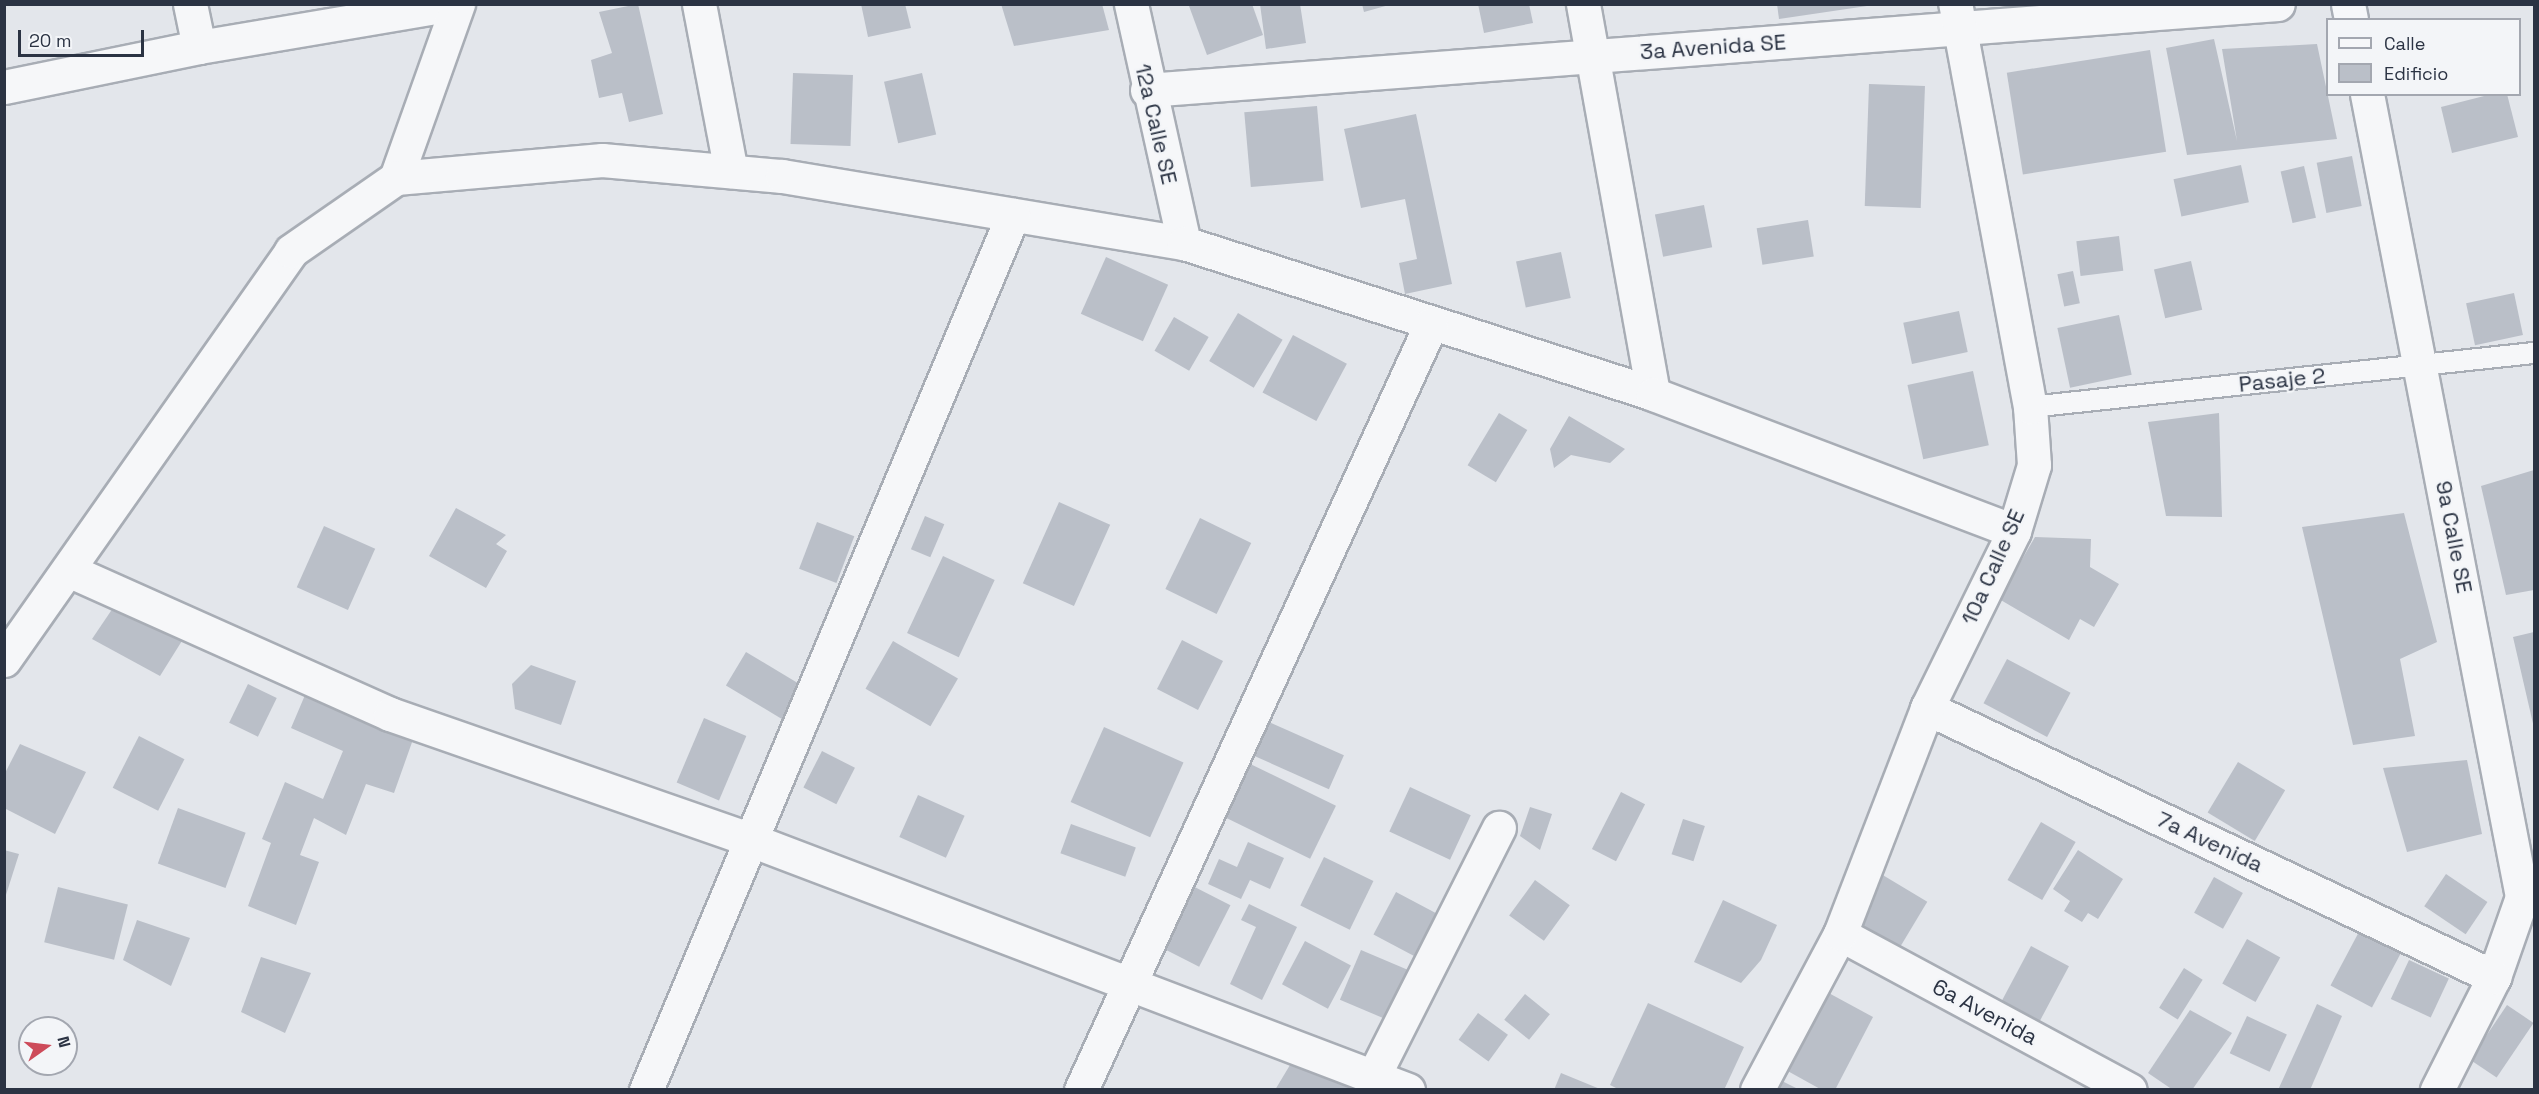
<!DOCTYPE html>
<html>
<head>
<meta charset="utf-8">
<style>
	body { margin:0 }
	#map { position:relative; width:2539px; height:1094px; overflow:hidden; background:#e3e6eb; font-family:"Space Grotesk",sans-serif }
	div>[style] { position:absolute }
	.building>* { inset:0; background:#babfc8; transform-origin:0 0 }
	.roads { filter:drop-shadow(2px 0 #a8adb5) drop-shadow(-2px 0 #a8adb5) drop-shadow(0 2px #a8adb5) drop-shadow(0 -2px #a8adb5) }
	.lane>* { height:20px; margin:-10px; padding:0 10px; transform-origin:10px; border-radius:10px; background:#f6f7f9 }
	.street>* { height:33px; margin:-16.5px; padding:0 16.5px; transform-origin:16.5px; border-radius:16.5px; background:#f6f7f9 }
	span { translate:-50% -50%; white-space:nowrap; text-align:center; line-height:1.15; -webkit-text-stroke:4.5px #f3f5f8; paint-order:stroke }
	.street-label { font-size:22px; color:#2b3343 }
	.frame { position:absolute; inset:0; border:6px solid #2b3343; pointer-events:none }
	.legend { position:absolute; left:2326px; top:18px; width:195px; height:78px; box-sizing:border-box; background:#f3f5f8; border:2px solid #a3a7b0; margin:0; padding:8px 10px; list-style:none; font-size:18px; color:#2b3343 }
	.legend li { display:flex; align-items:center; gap:12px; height:30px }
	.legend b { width:30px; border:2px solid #a3a7b0 }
	.north { position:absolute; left:18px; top:1016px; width:60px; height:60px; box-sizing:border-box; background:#f3f5f8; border:2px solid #a3a7b0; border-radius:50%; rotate:76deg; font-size:16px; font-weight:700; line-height:24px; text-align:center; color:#2b3343 }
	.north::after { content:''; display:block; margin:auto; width:21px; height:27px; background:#cd4b5a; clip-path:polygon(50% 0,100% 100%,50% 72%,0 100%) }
	.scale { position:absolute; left:18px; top:30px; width:126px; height:27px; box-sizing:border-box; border:3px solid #2b3343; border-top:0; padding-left:8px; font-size:18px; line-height:21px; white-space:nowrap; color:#2b3343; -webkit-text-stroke:4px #f3f5f8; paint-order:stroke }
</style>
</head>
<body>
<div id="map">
	<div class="building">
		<div style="clip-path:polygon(638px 4px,663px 114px,629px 122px,622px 93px,599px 98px,591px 60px,612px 53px,599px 12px)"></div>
		<div style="clip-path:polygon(861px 4px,905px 4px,911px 28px,868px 37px)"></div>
		<div style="clip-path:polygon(1001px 4px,1102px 4px,1109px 30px,1014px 46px)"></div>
		<div style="clip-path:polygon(1194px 4px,1252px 4px,1263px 35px,1207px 55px,1189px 6px)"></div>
		<div style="clip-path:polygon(1260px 4px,1300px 4px,1306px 43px,1266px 49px)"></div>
		<div style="clip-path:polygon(1362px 4px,1389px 4px,1389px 5px,1364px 12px)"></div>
		<div style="clip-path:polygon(1478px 4px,1529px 4px,1533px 23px,1484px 33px)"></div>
		<div style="clip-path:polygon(1777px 4px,1867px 4px,1867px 6px,1779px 19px)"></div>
		<div style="clip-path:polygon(2214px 39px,2237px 141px,2222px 49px,2317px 44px,2337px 139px,2187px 155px,2166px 48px)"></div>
		<div style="left:2150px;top:50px;width:103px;height:145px;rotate:81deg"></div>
		<div style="left:793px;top:73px;width:60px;height:71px;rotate:2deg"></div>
		<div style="left:922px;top:73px;width:63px;height:39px;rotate:77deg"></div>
		<div style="left:1869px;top:84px;width:56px;height:122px;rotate:2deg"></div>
		<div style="clip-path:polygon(2492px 94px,2507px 94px,2518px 137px,2452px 153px,2441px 107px)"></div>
		<div style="left:1317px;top:106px;width:75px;height:73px;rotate:85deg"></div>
		<div style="clip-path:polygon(1416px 114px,1452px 284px,1405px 294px,1399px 263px,1417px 259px,1405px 199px,1361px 208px,1344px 129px)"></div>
		<div style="left:2352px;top:156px;width:51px;height:36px;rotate:79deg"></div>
		<div style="left:2241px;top:165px;width:38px;height:69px;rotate:78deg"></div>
		<div style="left:2304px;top:166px;width:53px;height:24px;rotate:77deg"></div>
		<div style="left:1704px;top:205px;width:43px;height:50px;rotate:79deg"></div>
		<div style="left:1808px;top:220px;width:37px;height:52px;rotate:81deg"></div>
		<div style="left:2119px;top:236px;width:35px;height:43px;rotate:83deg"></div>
		<div style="left:1561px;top:252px;width:47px;height:46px;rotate:78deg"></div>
		<div style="left:1106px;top:257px;width:68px;height:62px;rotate:24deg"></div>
		<div style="left:2191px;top:261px;width:50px;height:38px;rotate:77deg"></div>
		<div style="left:2073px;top:271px;width:33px;height:16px;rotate:78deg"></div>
		<div style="left:2514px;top:293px;width:43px;height:49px;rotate:78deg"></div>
		<div style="left:1959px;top:311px;width:42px;height:57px;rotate:78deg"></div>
		<div style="left:1238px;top:313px;width:52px;height:56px;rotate:31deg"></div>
		<div style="left:2119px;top:315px;width:61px;height:63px;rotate:78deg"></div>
		<div style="left:1174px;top:317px;width:40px;height:39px;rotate:30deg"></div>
		<div style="left:1293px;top:335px;width:61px;height:65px;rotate:28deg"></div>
		<div style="left:1973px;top:371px;width:76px;height:67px;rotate:78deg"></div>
		<div style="left:1499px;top:413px;width:33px;height:61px;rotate:31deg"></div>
		<div style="clip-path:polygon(2219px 413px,2222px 517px,2166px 516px,2148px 422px)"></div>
		<div style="clip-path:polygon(1569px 416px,1625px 449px,1610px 463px,1571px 455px,1554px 468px,1550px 449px)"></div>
		<div style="clip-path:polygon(2534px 470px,2534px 590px,2506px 595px,2481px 486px)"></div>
		<div style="left:1059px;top:502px;width:56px;height:89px;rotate:24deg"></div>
		<div style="clip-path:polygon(456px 508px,506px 535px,496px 544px,507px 551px,486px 588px,429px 556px)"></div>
		<div style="clip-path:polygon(2404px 513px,2437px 642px,2400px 659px,2415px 736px,2353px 745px,2302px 527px)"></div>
		<div style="left:925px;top:516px;width:21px;height:36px;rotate:23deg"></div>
		<div style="left:1200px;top:518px;width:57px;height:79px;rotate:26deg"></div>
		<div style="left:817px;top:522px;width:40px;height:50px;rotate:21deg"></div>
		<div style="left:324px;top:526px;width:56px;height:67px;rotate:24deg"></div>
		<div style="clip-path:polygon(2035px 537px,2091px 539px,2090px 567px,2119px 584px,2094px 627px,2080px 619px,2069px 640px,1999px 599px)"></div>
		<div style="left:943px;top:556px;width:57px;height:85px;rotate:25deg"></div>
		<div style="clip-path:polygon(117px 602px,185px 636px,160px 676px,92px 639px)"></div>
		<div style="clip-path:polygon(2534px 632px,2534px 728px,2513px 637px)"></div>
		<div style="left:1182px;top:640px;width:46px;height:55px;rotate:27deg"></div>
		<div style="left:893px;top:641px;width:75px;height:55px;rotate:30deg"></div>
		<div style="left:746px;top:652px;width:71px;height:39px;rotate:31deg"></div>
		<div style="left:2007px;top:659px;width:72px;height:50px;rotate:28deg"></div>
		<div style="clip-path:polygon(531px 665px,576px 681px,561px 725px,515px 709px,512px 684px)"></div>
		<div style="left:248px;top:684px;width:32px;height:43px;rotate:26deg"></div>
		<div style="clip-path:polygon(308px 688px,416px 731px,394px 793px,366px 784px,346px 835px,314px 818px,300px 855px,319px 862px,296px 925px,248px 906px,271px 843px,262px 839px,285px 782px,323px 799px,343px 751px,291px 728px)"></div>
		<div style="left:704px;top:718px;width:46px;height:70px;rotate:23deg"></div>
		<div style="left:1269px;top:722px;width:82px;height:37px;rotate:24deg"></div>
		<div style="left:1104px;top:727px;width:87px;height:82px;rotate:24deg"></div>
		<div style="left:139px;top:736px;width:51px;height:58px;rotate:27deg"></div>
		<div style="clip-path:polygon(20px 744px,86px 772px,55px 834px,4px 808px,4px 775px)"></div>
		<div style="left:822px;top:751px;width:37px;height:41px;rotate:27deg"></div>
		<div style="left:1238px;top:758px;width:109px;height:59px;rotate:26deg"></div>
		<div style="clip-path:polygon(2467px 760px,2482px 834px,2407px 852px,2383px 768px)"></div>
		<div style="left:2238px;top:762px;width:55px;height:59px;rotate:31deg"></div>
		<div style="left:1410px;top:787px;width:67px;height:49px;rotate:25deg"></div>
		<div style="left:1621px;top:792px;width:27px;height:64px;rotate:27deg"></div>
		<div style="left:918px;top:795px;width:51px;height:46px;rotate:24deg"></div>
		<div style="clip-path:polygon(1530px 807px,1552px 814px,1540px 850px,1520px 836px)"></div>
		<div style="left:178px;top:808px;width:72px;height:59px;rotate:20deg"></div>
		<div style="left:1683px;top:819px;width:23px;height:37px;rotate:18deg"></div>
		<div style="left:2041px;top:822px;width:40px;height:67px;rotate:30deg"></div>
		<div style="left:1071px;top:824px;width:69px;height:31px;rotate:20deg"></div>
		<div style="clip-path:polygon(1248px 842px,1284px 858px,1270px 889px,1250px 880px,1241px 899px,1208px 884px,1219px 859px,1237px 867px)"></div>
		<div style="clip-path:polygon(4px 850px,19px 854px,5px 898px,4px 898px)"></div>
		<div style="clip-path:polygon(2078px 850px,2123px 879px,2098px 919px,2088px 913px,2082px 922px,2064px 911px,2070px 901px,2053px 889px)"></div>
		<div style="left:1324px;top:857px;width:55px;height:54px;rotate:26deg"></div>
		<div style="left:1881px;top:874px;width:54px;height:68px;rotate:31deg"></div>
		<div style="left:2446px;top:874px;width:50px;height:39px;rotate:34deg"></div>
		<div style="left:2214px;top:877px;width:33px;height:41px;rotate:29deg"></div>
		<div style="left:1177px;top:878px;width:60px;height:69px;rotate:27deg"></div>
		<div style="left:1535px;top:880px;width:43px;height:44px;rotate:36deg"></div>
		<div style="left:58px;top:887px;width:72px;height:57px;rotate:14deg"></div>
		<div style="left:1396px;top:892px;width:62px;height:48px;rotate:28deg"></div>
		<div style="clip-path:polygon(1723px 900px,1777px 925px,1761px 960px,1741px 983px,1694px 962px)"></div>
		<div style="clip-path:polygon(1249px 904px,1297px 927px,1262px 1000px,1230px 984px,1256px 927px,1241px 920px)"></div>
		<div style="clip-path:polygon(137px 920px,190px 938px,171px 986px,123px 960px)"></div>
		<div style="left:2361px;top:928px;width:47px;height:65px;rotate:28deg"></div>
		<div style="left:2247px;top:939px;width:38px;height:51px;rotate:29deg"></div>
		<div style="left:1305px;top:941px;width:52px;height:49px;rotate:28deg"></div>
		<div style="left:2031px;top:946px;width:43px;height:68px;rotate:28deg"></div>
		<div style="left:1361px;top:950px;width:57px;height:54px;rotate:23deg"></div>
		<div style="clip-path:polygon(261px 957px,311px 973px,285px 1033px,241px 1012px)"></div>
		<div style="left:2409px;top:960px;width:44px;height:43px;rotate:25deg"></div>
		<div style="left:2184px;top:968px;width:22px;height:47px;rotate:32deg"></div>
		<div style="clip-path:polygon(1825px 991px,1873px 1017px,1835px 1090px,1822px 1090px,1784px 1069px)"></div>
		<div style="left:1525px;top:994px;width:32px;height:33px;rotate:39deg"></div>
		<div style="clip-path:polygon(1648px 1003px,1744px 1047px,1724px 1090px,1620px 1090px,1610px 1085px)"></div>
		<div style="clip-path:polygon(2317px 1004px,2342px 1016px,2310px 1090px,2278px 1090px)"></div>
		<div style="left:2507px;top:1005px;width:32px;height:66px;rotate:34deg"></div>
		<div style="clip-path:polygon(2190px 1010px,2232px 1033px,2192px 1090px,2173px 1090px,2148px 1073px)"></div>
		<div style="left:1478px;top:1013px;width:37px;height:33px;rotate:36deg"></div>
		<div style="left:2247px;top:1016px;width:44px;height:41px;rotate:25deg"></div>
		<div style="clip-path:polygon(1293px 1060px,1351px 1087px,1350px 1090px,1275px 1090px)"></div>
		<div style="clip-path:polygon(1561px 1073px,1600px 1089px,1600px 1090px,1554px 1090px)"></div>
		<div style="clip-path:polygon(1778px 1079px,1800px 1090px,1773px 1090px)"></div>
	</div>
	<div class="roads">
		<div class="lane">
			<div style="left:2030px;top:407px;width:507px;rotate:-6.12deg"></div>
		</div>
		<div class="street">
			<div style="left:190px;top:4px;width:44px;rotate:78.2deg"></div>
			<div style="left:699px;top:4px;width:170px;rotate:79.2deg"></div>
			<div style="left:1131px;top:4px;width:245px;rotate:77.5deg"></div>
			<div style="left:1583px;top:4px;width:396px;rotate:79.8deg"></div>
			<div style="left:2348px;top:4px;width:16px;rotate:79deg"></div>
			<div style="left:4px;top:87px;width:199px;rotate:-11.6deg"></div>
			<div style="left:199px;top:47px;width:258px;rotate:-9.6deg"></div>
			<div style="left:1147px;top:90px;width:1134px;rotate:-4.35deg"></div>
			<div style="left:2367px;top:94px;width:818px;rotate:79.07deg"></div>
			<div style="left:2522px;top:897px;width:85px;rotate:109.3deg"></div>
			<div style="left:2494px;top:977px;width:127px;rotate:116.8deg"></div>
			<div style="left:396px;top:178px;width:185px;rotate:-70.4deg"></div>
			<div style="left:68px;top:570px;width:353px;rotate:24.1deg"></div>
			<div style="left:390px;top:714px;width:382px;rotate:19.2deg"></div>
			<div style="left:751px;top:840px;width:703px;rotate:20.83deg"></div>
			<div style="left:4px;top:660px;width:500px;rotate:-54.9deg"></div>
			<div style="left:291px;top:251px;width:128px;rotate:-34.8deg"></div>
			<div style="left:396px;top:178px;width:207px;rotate:-5deg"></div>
			<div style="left:602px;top:160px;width:181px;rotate:5.1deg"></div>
			<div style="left:782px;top:176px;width:408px;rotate:9.5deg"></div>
			<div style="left:1184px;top:243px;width:493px;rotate:17.8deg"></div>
			<div style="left:1653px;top:394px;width:386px;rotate:20.8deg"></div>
			<div style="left:1927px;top:708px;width:628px;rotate:25.38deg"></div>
			<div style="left:1840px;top:934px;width:329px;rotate:28.3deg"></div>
			<div style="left:1374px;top:1075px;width:277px;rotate:-63.2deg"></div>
			<div style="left:646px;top:1090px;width:949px;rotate:-67.25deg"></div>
			<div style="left:1081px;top:1090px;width:842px;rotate:-65.44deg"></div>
			<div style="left:1757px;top:1090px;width:177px;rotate:-62deg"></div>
			<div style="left:1840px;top:934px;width:242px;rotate:-68.9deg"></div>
			<div style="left:1927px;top:708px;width:197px;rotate:-63.8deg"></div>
			<div style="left:2014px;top:531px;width:69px;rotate:-73.1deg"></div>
			<div style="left:2034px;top:465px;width:58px;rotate:-93.9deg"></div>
			<div style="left:2030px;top:407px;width:410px;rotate:-100.5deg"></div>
		</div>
	</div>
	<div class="street-label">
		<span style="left:1713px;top:47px;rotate:-4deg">3a Avenida SE</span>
		<span style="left:1156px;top:124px;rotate:77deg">12a Calle SE</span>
		<span style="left:2282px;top:380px;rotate:-6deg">Pasaje 2</span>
		<span style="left:2454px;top:537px;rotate:79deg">9a Calle SE</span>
		<span style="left:1993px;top:567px;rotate:-66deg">10a Calle SE</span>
		<span style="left:2210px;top:842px;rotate:25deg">7a Avenida</span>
		<span style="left:1985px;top:1012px;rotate:28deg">6a Avenida</span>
	</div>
	<div class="frame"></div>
	<ul class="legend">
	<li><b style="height:8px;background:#f6f7f9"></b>Calle</li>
	<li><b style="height:16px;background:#babfc8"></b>Edificio</li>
	</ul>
	<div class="north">N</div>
	<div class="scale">20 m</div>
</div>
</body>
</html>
